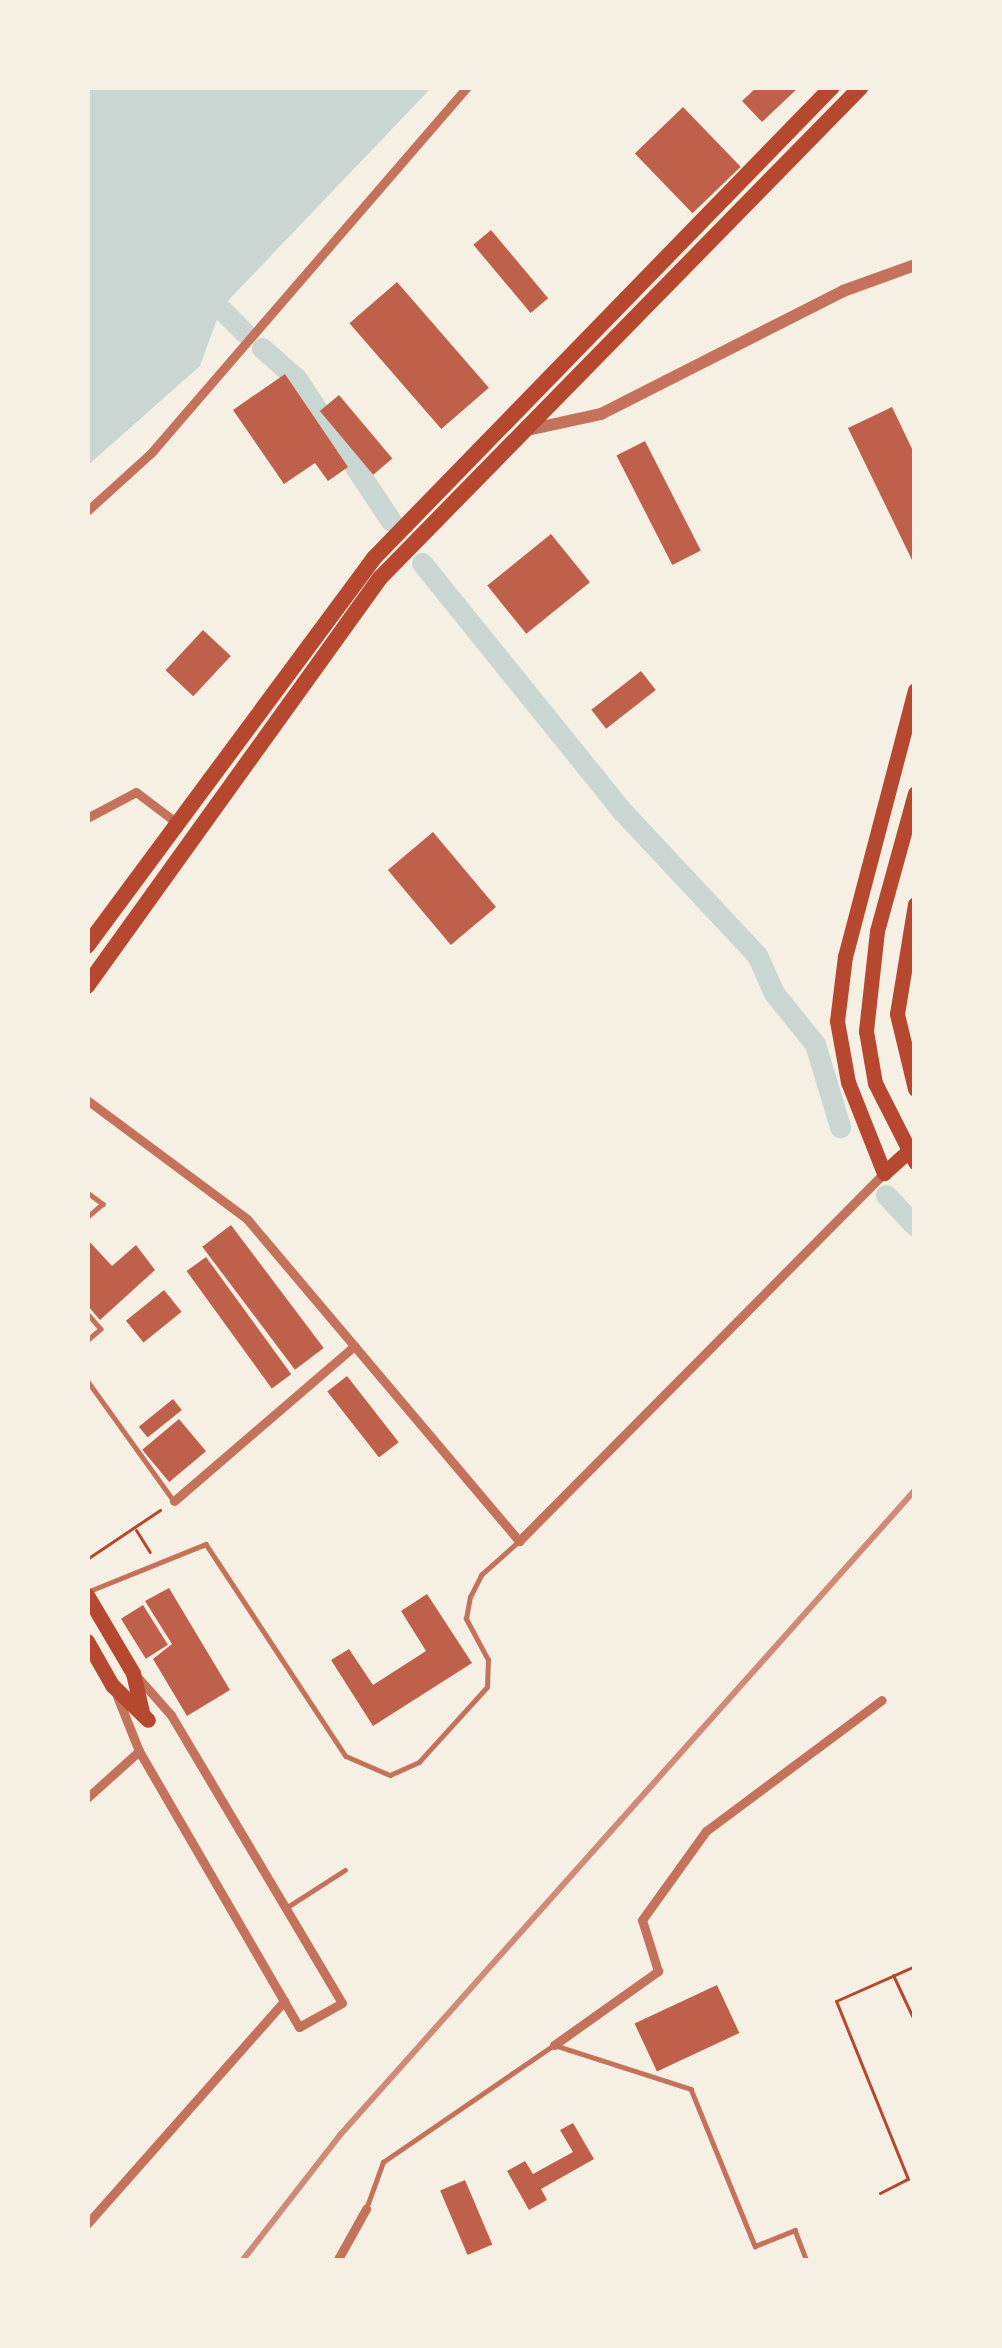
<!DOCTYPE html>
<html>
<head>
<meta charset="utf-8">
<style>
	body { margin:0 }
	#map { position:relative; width:1002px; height:2348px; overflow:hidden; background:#f6efe4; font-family:Lora,serif }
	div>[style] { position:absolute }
	.water>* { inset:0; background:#c9d6d2 }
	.canal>* { height:21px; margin:-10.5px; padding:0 10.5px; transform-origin:10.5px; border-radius:10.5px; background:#c9d6d2 }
	.building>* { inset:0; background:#bf614a; transform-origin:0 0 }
	.path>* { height:3px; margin:-1.5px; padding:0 1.5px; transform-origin:1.5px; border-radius:1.5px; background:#b5482f }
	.service>* { height:4.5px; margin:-2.25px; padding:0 2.25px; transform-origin:2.25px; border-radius:2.25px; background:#c5725c }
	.minor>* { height:9px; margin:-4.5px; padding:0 4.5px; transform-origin:4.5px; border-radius:4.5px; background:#c5725c }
	.tertiary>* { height:12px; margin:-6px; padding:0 6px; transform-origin:6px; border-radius:6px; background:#c5725c }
	.primary>* { height:15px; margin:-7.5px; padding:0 7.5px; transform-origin:7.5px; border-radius:7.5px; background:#b5482f }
	.trunk>* { height:16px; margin:-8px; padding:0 8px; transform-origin:8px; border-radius:8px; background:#b5482f }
	.rail>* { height:6px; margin:-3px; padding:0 3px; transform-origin:3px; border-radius:3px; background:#cf8b77 }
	span { translate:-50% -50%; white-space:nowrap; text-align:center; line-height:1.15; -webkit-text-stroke:12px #f6efe4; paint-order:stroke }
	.frame { position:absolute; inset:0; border:90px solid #f6efe4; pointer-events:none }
</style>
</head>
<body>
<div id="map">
	<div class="water">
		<div style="clip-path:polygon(87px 87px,432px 87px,221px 308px,200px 366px,87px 466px)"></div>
	</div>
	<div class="canal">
		<div style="left:221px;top:309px;width:33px;rotate:45deg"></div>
		<div style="left:262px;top:348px;width:47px;rotate:41.5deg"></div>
		<div style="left:297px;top:379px;width:170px;rotate:56.5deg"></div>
		<div style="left:422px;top:563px;width:321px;rotate:51.1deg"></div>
		<div style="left:624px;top:813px;width:195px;rotate:46.9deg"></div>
		<div style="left:757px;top:955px;width:42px;rotate:65.9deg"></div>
		<div style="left:774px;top:993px;width:65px;rotate:51.2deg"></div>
		<div style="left:815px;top:1044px;width:87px;rotate:73.2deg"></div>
		<div style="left:886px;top:1195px;width:42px;rotate:46.9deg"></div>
	</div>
	<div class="building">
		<div style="clip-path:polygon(757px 87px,799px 87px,762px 122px,742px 101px)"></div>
		<div style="left:683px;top:107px;width:83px;height:67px;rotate:46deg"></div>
		<div style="left:491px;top:230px;width:89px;height:23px;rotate:50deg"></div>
		<div style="left:397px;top:282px;width:140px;height:63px;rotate:49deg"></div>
		<div style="clip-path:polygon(285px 374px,348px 467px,328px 481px,315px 463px,284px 484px,233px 410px)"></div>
		<div style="left:339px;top:395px;width:83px;height:25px;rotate:50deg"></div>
		<div style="clip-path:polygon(892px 407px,915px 455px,912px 560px,848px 428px)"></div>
		<div style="left:645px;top:441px;width:123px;height:32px;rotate:63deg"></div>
		<div style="left:551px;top:534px;width:62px;height:82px;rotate:51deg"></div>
		<div style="left:203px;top:630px;width:38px;height:55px;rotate:43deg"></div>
		<div style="left:641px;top:671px;width:24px;height:63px;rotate:52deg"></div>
		<div style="left:433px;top:832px;width:98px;height:59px;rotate:50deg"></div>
		<div style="left:231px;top:1225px;width:154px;height:36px;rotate:53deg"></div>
		<div style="clip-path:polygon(87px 1239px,112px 1266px,136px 1245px,155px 1270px,100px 1320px,87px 1305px)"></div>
		<div style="left:206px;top:1257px;width:145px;height:24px;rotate:54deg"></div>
		<div style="left:164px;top:1290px;width:28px;height:49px;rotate:51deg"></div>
		<div style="left:347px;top:1376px;width:84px;height:25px;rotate:52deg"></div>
		<div style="left:173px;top:1399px;width:14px;height:44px;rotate:51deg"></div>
		<div style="left:179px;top:1419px;width:42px;height:48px;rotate:50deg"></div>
		<div style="clip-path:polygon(169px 1588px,230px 1690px,187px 1716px,153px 1659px,172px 1644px,145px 1601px)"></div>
		<div style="clip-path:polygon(427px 1594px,472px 1663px,373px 1726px,331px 1660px,349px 1649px,373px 1685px,426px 1651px,401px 1611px)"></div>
		<div style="left:143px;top:1605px;width:47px;height:26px;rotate:58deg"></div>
		<div style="left:717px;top:1985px;width:53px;height:91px;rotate:65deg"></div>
		<div style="clip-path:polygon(573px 2123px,594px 2159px,541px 2189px,547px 2200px,529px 2210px,507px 2171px,525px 2161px,533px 2174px,573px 2152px,560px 2130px)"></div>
		<div style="left:465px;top:2180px;width:70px;height:27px;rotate:67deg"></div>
	</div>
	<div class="path">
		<div style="left:136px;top:1530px;width:26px;rotate:58deg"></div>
		<div style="left:87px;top:1559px;width:88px;rotate:-33.9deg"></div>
		<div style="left:893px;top:1975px;width:52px;rotate:64.9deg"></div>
		<div style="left:880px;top:2193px;width:31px;rotate:-27deg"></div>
		<div style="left:908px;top:2179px;width:192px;rotate:-112deg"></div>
		<div style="left:836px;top:2001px;width:86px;rotate:-23.9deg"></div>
	</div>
	<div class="service">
		<div style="left:87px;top:1192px;width:20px;rotate:37deg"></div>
		<div style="left:103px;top:1204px;width:21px;rotate:139deg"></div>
		<div style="left:87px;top:1313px;width:21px;rotate:49deg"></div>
		<div style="left:101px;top:1329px;width:18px;rotate:139deg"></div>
		<div style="left:87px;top:1380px;width:149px;rotate:54.3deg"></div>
		<div style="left:87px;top:1592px;width:128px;rotate:-22deg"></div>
		<div style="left:206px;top:1544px;width:254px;rotate:56.6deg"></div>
		<div style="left:346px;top:1756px;width:48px;rotate:23.4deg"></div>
		<div style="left:390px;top:1775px;width:32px;rotate:-24deg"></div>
		<div style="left:419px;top:1762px;width:101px;rotate:-47.8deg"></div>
		<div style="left:487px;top:1687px;width:27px;rotate:-88deg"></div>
		<div style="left:488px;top:1660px;width:47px;rotate:-118.2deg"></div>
		<div style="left:466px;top:1619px;width:22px;rotate:-80deg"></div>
		<div style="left:470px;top:1597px;width:25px;rotate:-63deg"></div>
		<div style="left:481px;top:1575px;width:51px;rotate:-41.8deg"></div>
		<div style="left:286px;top:1908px;width:70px;rotate:-32.8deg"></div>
		<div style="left:366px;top:2209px;width:50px;rotate:-70.1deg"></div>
		<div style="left:383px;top:2162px;width:207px;rotate:-34.4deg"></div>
		<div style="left:554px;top:2045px;width:144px;rotate:17.8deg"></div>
		<div style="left:691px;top:2089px;width:170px;rotate:67.8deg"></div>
		<div style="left:755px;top:2246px;width:43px;rotate:-21.8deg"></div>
		<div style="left:795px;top:2230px;width:33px;rotate:69deg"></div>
	</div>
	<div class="minor">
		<div style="left:87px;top:511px;width:86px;rotate:-42.2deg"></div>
		<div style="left:151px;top:453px;width:484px;rotate:-49.2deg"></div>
		<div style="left:87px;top:818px;width:55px;rotate:-28deg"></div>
		<div style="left:136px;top:792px;width:51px;rotate:37.1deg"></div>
		<div style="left:87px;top:1100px;width:199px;rotate:36.6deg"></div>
		<div style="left:247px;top:1219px;width:422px;rotate:49.8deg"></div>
		<div style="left:519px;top:1541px;width:518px;rotate:-45.23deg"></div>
		<div style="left:174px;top:1501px;width:238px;rotate:-40.7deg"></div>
		<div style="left:117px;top:1696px;width:59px;rotate:68.2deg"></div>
		<div style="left:139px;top:1751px;width:319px;rotate:59.9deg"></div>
		<div style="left:299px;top:2027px;width:49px;rotate:-29.2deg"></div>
		<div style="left:342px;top:2003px;width:335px;rotate:-120.7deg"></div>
		<div style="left:171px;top:1715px;width:48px;rotate:-131.6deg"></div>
		<div style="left:87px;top:1798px;width:70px;rotate:-42.1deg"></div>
		<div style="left:554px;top:2045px;width:128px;rotate:-35.4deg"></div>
		<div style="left:658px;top:1971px;width:53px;rotate:-107.4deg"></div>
		<div style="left:642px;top:1920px;width:110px;rotate:-54.3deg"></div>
		<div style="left:706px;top:1831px;width:219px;rotate:-36.7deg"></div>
		<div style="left:87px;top:2224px;width:298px;rotate:-48.5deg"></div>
		<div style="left:337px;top:2261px;width:60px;rotate:-60.9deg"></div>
	</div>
	<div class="tertiary">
		<div style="left:532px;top:429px;width:71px;rotate:-12.3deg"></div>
		<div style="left:601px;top:414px;width:271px;rotate:-26.9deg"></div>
		<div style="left:843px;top:291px;width:77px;rotate:-19.9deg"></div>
	</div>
	<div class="primary">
		<div style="left:915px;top:690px;width:275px;rotate:104.7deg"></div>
		<div style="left:845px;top:956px;width:65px;rotate:97deg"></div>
		<div style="left:837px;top:1021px;width:62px;rotate:79.8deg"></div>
		<div style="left:848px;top:1082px;width:98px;rotate:68.4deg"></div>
		<div style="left:884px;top:1173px;width:42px;rotate:-42.1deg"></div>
		<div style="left:915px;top:793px;width:143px;rotate:105.4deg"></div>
		<div style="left:877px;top:931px;width:101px;rotate:96.3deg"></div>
		<div style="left:866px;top:1031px;width:53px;rotate:80.2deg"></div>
		<div style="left:875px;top:1083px;width:89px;rotate:63.1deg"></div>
		<div style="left:915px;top:904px;width:111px;rotate:99.3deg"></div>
		<div style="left:897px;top:1014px;width:77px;rotate:76.5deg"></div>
		<div style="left:87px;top:1595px;width:91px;rotate:59.5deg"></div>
		<div style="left:133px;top:1673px;width:39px;rotate:77deg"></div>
		<div style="left:87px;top:1641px;width:51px;rotate:60.4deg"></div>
		<div style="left:112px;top:1685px;width:50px;rotate:44.2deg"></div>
	</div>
	<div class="trunk">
		<div style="left:87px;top:946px;width:483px;rotate:-53.5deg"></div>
		<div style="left:374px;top:558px;width:657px;rotate:-45.8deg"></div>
		<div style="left:87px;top:986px;width:502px;rotate:-54.32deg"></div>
		<div style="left:380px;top:578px;width:687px;rotate:-45.59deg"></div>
	</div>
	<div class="rail">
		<div style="left:242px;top:2261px;width:160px;rotate:-52.1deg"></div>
		<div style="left:340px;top:2135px;width:864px;rotate:-48.28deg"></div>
	</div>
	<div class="frame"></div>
</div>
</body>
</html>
